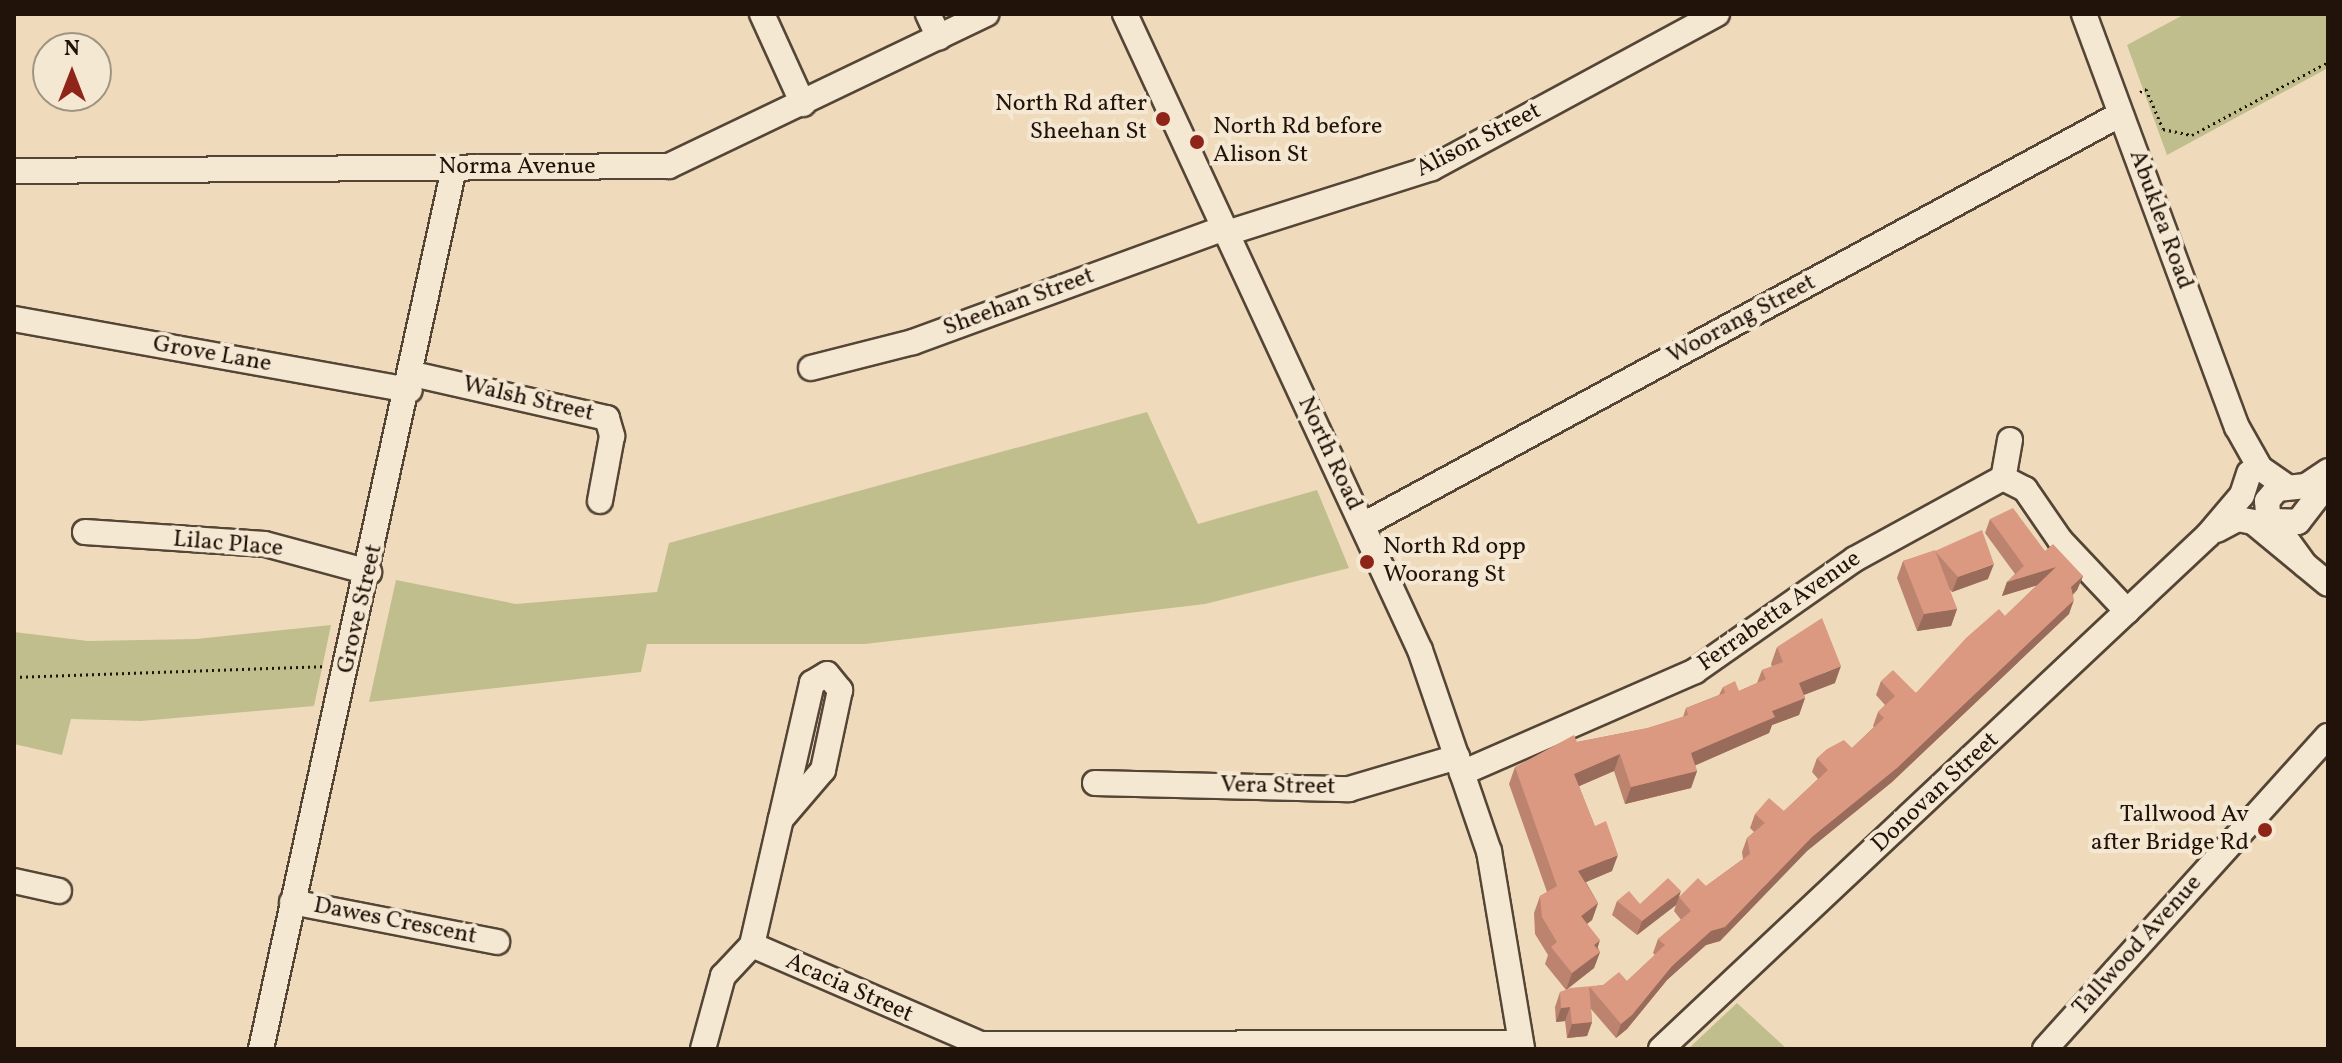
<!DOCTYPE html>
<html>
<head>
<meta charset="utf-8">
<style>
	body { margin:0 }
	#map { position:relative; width:2342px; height:1063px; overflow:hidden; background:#efdbbc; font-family:Vollkorn,serif }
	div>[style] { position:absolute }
	.green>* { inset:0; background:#c0be8c }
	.path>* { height:3px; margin-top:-1.5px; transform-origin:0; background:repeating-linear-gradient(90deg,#22130a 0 2px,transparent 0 6px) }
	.roads { filter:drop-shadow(2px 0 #554536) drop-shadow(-2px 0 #554536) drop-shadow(0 2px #554536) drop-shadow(0 -2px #554536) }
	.minor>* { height:24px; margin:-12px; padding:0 12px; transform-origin:12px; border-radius:12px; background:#f5e8d3 }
	.wall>* { inset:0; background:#bc846f }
	.shaded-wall>* { inset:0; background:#996b5a }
	.building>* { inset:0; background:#db9981 }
	.dots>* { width:22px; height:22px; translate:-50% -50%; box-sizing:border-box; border:4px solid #f5e8d3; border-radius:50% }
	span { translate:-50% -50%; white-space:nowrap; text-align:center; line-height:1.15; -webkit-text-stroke:8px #f5e8d3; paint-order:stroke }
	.poi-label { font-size:24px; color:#22130a }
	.right { translate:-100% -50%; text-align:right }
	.left { translate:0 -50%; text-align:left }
	.street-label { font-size:24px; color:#22130a }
	.frame { position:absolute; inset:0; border:16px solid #22130a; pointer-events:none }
	.north { position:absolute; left:32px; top:32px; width:80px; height:80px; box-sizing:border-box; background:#f5e8d3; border:2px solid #a19383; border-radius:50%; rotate:0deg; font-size:22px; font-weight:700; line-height:32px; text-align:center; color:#22130a }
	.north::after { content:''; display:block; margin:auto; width:28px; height:36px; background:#8f2418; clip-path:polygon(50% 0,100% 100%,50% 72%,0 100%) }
</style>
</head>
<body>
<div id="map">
	<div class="green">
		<div style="clip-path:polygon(2185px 14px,2328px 14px,2328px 68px,2167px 155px,2127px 45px)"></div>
		<div style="clip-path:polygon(1147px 412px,1198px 524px,1317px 490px,1349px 568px,1205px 604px,865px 644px,647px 644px,641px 672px,369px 702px,396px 580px,516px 604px,657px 592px,669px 543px)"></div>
		<div style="clip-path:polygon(331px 625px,314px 706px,141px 721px,71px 719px,62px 755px,14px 744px,14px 632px,88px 641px,196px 639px)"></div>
		<div style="clip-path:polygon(1737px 1003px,1787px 1049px,1688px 1049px)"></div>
	</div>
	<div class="path">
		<div style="left:2140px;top:92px;width:7px;rotate:-27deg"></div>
		<div style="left:2146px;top:89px;width:43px;rotate:67deg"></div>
		<div style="left:2163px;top:129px;width:30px;rotate:12deg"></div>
		<div style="left:2192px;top:135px;width:154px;rotate:-28.2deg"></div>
		<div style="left:14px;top:677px;width:309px;rotate:-2deg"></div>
	</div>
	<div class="roads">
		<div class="minor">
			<div style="left:762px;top:14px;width:99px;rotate:65.5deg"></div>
			<div style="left:928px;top:14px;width:26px;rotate:65deg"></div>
			<div style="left:1125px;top:14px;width:701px;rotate:65.12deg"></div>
			<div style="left:1420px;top:650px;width:213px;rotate:71.1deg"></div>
			<div style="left:1489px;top:851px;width:201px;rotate:80.5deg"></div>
			<div style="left:2084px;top:14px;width:440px;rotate:69.7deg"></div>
			<div style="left:2237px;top:427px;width:47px;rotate:60.7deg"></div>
			<div style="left:2260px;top:468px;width:33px;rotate:35deg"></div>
			<div style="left:14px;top:171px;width:655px;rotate:-0.44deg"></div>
			<div style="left:669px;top:166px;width:352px;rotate:-25.6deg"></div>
			<div style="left:1227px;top:233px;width:215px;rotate:-17.6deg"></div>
			<div style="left:1432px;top:168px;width:324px;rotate:-28.4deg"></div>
			<div style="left:14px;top:319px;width:402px;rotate:10.2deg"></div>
			<div style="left:811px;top:368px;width:105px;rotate:-14.3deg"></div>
			<div style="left:913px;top:342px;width:331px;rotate:-20.1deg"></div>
			<div style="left:413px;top:374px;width:199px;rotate:12.8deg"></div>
			<div style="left:607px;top:418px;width:19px;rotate:74deg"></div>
			<div style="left:612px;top:436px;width:66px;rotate:100.5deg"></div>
			<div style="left:2010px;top:440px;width:39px;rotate:100deg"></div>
			<div style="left:2003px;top:478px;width:25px;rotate:27deg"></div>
			<div style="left:2025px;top:489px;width:62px;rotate:55.5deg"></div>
			<div style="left:2060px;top:540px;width:98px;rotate:46.7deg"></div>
			<div style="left:2274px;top:521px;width:24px;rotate:2deg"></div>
			<div style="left:2298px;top:522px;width:49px;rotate:-52.4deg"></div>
			<div style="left:1363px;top:525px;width:862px;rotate:-28.47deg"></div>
			<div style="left:2217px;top:530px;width:24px;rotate:-28deg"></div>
			<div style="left:2238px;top:519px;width:15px;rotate:11deg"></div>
			<div style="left:2253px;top:522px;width:97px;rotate:39.6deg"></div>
			<div style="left:85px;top:532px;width:180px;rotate:3.8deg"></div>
			<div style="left:265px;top:544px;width:108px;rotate:15.1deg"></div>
			<div style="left:2305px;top:565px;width:63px;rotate:-126deg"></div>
			<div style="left:2268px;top:514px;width:13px;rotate:-94deg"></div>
			<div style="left:2267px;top:501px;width:16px;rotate:-50deg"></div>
			<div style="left:2277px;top:489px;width:29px;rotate:-6deg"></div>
			<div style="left:2306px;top:486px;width:27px;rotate:-34deg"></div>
			<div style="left:1462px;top:773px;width:254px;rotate:-23.6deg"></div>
			<div style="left:1695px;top:671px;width:195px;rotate:-35deg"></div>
			<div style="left:1855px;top:559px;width:169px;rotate:-28.7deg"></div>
			<div style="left:1095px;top:783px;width:254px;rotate:1.4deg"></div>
			<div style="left:1349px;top:789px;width:113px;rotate:-16.5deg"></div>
			<div style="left:14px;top:881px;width:46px;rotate:12.5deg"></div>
			<div style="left:292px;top:902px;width:209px;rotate:11deg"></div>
			<div style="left:752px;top:945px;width:249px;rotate:23.4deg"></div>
			<div style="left:981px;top:1044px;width:539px;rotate:-0.11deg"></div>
			<div style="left:261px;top:1049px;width:902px;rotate:-77.64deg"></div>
			<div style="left:703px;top:1049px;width:76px;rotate:-74.7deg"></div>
			<div style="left:723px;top:976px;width:42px;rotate:-46.9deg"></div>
			<div style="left:752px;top:945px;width:269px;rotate:-77.1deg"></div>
			<div style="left:812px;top:683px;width:17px;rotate:-31deg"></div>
			<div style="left:827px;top:674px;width:21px;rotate:51deg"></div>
			<div style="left:840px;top:690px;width:82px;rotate:102deg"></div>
			<div style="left:823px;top:770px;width:65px;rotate:130.6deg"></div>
			<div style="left:1661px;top:1049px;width:751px;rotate:-43.22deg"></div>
			<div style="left:2208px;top:535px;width:52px;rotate:-49.6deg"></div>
			<div style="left:2242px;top:495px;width:23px;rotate:-72deg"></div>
			<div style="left:2045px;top:1049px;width:422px;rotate:-47.9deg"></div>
		</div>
	</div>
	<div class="wall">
		<div style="clip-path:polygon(1990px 519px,2045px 551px,2083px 576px,2077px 590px,2073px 595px,2069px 614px,1892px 782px,1807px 851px,1720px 941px,1706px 945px,1667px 980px,1627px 1029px,1616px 1038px,1591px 1009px,1592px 1022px,1587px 1036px,1567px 1038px,1565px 1021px,1556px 1022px,1555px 1007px,1560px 992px,1627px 981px,1655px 955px,1653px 953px,1658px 939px,1681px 920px,1674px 911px,1676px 905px,1637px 935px,1612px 915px,1617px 901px,1640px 904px,1680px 896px,1706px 886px,1743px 859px,1742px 852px,1747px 838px,1754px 832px,1750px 828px,1755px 814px,1784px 811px,1818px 779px,1812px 772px,1817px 758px,1852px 748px,1874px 727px,1873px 726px,1878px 712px,1885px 705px,1876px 695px,1881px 681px,1916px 693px,2005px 616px,2037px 585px,2002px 596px,2007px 582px,2015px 574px,1985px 533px)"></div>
		<div style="clip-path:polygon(1935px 551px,1988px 579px,1952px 592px,1949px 589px,1957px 609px,1951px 626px,1917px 631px,1897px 578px,1903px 561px)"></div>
		<div style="clip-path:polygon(1777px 647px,1835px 683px,1804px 695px,1805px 698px,1799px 715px,1772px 725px,1769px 733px,1695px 765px,1697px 771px,1691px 788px,1625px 804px,1614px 771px,1579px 786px,1612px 871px,1586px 882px,1598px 903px,1592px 920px,1587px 924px,1600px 952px,1594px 968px,1566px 990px,1545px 964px,1548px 955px,1535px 934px,1534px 913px,1540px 896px,1547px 892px,1509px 784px,1515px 767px,1577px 742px,1648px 728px,1683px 717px,1686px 708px,1719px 695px,1723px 687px,1739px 691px,1757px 683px,1762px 670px,1772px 667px,1771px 664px)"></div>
	</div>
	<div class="shaded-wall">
		<div style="clip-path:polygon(1994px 564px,1988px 579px,1952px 592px,1958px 577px)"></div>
		<div style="clip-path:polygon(2056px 567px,2051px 581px,2002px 596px,2007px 582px)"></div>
		<div style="clip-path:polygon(2083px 576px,2077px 590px,2066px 601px,2071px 587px)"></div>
		<div style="clip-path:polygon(2074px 600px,2069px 614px,1892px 782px,1807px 851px,1720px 941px,1706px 945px,1667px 980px,1627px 1029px,1616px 1038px,1621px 1024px,1672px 966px,1812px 837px)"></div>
		<div style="clip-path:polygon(1957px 609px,1951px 626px,1917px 631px,1924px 614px)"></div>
		<div style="clip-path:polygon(1841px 666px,1835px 683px,1793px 699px,1799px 683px)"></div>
		<div style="clip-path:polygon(1805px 698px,1799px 715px,1772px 725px,1769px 733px,1685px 770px,1691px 753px,1772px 711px)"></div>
		<div style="clip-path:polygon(1620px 754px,1614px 771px,1568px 791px,1574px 774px)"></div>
		<div style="clip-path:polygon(1697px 771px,1691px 788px,1625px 804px,1631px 787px)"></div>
		<div style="clip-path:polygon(1618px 855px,1612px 871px,1572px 888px,1578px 871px)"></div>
		<div style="clip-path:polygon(1681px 891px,1676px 905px,1637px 935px,1642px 921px)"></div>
		<div style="clip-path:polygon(1598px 903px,1592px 920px,1575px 933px,1581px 916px)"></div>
		<div style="clip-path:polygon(1600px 940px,1595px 956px,1600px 952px,1594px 968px,1566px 990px,1572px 973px,1594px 945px)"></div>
		<div style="clip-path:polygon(1570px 1007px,1565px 1021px,1556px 1022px,1561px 1008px)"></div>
		<div style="clip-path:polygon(1592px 1022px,1587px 1036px,1567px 1038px,1572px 1024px)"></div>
	</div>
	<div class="building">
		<div style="clip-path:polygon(2013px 508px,2045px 551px,2053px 544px,2083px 576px,2071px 587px,2074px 600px,1897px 768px,1812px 837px,1725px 927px,1711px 931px,1672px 966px,1632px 1015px,1621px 1024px,1589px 986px,1592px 1022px,1572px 1024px,1570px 1007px,1561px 1008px,1560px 992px,1570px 988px,1603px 985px,1619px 972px,1627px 981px,1665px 945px,1658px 939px,1691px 911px,1679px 897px,1698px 878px,1706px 886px,1750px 854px,1747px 838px,1765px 823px,1755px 814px,1769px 798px,1784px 811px,1828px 770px,1817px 758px,1827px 749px,1844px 740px,1852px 748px,1884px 718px,1878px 712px,1895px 696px,1881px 681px,1893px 670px,1916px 693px,1966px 638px,1999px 609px,2005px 616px,2056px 567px,2007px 582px,2024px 566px,1990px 519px)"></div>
		<div style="clip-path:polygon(1982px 530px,1994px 564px,1958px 577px,1935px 551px)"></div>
		<div style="clip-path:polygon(1935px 550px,1957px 609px,1924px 614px,1903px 561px)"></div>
		<div style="clip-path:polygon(1822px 618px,1841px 666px,1799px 683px,1805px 698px,1772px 711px,1775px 717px,1691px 753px,1697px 771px,1631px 787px,1620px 754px,1574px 774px,1595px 826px,1606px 821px,1618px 855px,1578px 871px,1598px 903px,1581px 916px,1600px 940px,1594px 945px,1600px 952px,1572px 973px,1551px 947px,1557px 942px,1542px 917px,1540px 896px,1557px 886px,1515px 767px,1574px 735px,1577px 742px,1648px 728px,1688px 715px,1686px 708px,1725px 693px,1723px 687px,1735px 681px,1739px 691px,1766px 679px,1762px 670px,1783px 662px,1777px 647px)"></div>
		<div style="clip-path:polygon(1668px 878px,1681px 891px,1642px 921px,1617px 901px,1629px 891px,1640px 904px)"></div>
	</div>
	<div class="dots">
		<div style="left:1163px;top:119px;background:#8f2418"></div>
		<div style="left:1197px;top:142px;background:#8f2418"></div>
		<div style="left:1367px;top:562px;background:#8f2418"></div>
		<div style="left:2265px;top:830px;background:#8f2418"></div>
	</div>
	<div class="poi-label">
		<span class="right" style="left:1147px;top:119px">North Rd after<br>Sheehan St</span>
		<span class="left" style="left:1213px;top:142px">North Rd before<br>Alison St</span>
		<span class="left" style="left:1383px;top:562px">North Rd opp<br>Woorang St</span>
		<span class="right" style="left:2249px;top:830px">Tallwood Av<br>after Bridge Rd</span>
	</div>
	<div class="street-label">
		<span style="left:1479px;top:141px;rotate:-27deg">Alison Street</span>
		<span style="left:517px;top:168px">Norma Avenue</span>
		<span style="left:2160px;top:220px;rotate:70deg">Abuklea Road</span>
		<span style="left:1019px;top:303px;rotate:-20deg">Sheehan Street</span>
		<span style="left:1742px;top:320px;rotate:-28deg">Woorang Street</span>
		<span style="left:212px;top:355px;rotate:10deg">Grove Lane</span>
		<span style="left:528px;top:400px;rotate:13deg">Walsh Street</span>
		<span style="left:1329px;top:454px;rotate:65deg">North Road</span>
		<span style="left:228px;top:545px;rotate:5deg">Lilac Place</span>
		<span style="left:361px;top:609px;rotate:-77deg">Grove Street</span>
		<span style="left:1780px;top:612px;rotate:-35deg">Ferrabetta Avenue</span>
		<span style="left:1278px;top:787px;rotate:1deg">Vera Street</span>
		<span style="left:1936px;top:793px;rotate:-43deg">Donovan Street</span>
		<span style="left:395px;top:922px;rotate:11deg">Dawes Crescent</span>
		<span style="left:2138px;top:946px;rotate:-48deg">Tallwood Avenue</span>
		<span style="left:849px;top:989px;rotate:24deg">Acacia Street</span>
	</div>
	<div class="frame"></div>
	<div class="north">N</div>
</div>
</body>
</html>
